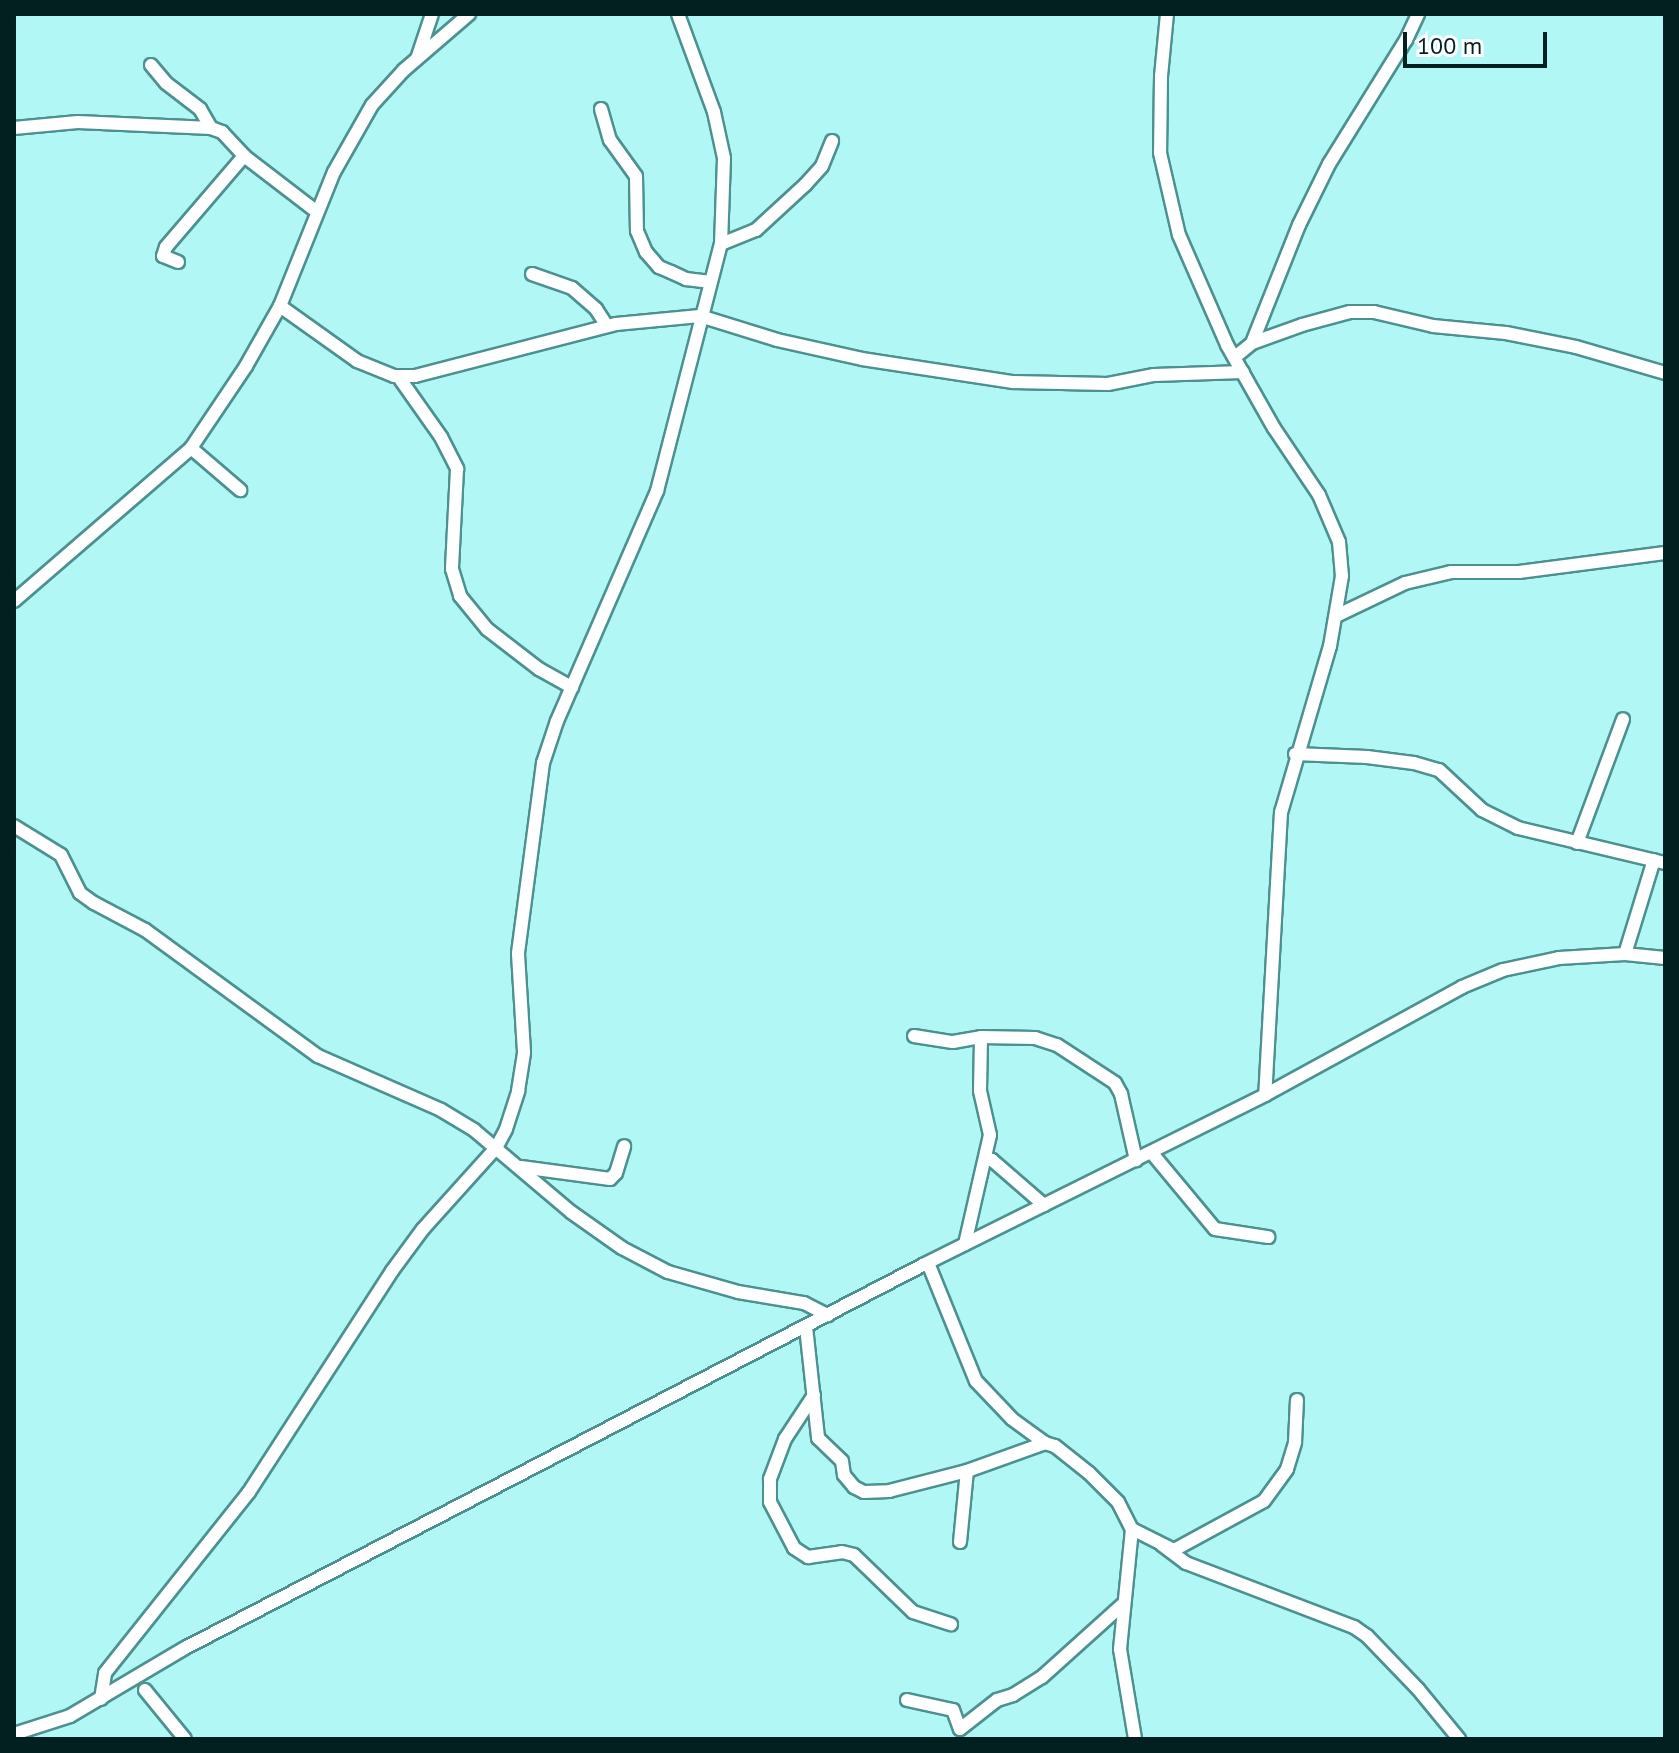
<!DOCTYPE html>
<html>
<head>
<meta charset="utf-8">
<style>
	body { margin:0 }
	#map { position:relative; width:1679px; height:1753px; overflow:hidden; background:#b0f7f6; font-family:"PT Sans",sans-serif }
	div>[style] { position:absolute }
	.roads { filter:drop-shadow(2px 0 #4c9190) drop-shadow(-2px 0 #4c9190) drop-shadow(0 2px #4c9190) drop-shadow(0 -2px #4c9190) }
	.minor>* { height:12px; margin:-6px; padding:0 6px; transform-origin:6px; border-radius:6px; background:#fff }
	span { translate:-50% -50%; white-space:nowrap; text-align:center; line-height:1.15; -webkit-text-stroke:7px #fff; paint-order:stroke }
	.frame { position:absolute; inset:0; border:16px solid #032020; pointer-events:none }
	.scale { position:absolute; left:1403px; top:32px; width:144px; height:36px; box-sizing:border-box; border:4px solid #032020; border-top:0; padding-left:10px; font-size:24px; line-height:28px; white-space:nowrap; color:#032020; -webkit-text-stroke:6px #fff; paint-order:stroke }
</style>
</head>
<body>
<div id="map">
	<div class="roads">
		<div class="minor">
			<div style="left:1167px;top:14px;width:62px;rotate:95.5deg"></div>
			<div style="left:1161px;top:76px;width:77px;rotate:90.7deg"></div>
			<div style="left:1160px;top:153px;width:84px;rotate:77deg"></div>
			<div style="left:1179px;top:235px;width:120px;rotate:66.4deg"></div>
			<div style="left:1227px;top:345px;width:95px;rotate:60.5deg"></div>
			<div style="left:1274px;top:428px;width:81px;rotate:56.1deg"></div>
			<div style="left:1319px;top:495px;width:51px;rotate:66.9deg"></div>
			<div style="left:1339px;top:542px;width:34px;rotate:85deg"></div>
			<div style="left:1342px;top:576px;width:71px;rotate:99.7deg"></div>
			<div style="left:1330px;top:646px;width:173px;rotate:106.4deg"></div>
			<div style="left:1281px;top:812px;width:283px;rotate:93.2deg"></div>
			<div style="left:418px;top:56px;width:44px;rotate:-71.6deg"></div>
			<div style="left:151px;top:65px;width:23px;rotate:50deg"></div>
			<div style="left:166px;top:83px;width:43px;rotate:37.4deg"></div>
			<div style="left:200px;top:109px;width:22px;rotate:60deg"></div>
			<div style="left:601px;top:109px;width:32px;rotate:74deg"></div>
			<div style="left:610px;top:140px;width:44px;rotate:54.2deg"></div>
			<div style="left:636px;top:176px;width:55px;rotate:89deg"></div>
			<div style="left:637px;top:231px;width:23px;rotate:67deg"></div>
			<div style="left:646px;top:252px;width:20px;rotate:49deg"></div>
			<div style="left:659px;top:267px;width:13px;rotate:23deg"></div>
			<div style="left:671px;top:272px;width:17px;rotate:25deg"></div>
			<div style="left:686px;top:279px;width:23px;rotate:7deg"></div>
			<div style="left:14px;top:128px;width:64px;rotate:-5.4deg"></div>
			<div style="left:78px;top:122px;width:133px;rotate:2.6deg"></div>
			<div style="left:211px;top:128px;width:12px;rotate:20deg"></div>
			<div style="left:222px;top:132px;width:33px;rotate:47deg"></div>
			<div style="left:244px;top:156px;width:91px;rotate:37.4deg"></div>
			<div style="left:721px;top:244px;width:38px;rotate:-22deg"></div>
			<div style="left:756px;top:230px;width:67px;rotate:-42.6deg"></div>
			<div style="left:805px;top:185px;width:25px;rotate:-48deg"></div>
			<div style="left:822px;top:166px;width:27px;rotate:-68deg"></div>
			<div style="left:178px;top:262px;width:16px;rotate:-158deg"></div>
			<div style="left:163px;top:256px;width:9px;rotate:-72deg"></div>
			<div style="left:166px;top:247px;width:120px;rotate:-49.4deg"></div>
			<div style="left:532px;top:274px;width:42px;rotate:19.3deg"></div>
			<div style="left:572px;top:288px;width:32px;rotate:41deg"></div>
			<div style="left:596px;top:309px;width:20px;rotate:57deg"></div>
			<div style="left:280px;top:306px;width:95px;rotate:35.5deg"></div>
			<div style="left:357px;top:361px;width:40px;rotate:22deg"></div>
			<div style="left:394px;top:376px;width:21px"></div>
			<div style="left:415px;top:376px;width:208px;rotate:-14.5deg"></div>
			<div style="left:616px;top:324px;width:84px;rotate:-5.4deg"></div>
			<div style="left:700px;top:316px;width:81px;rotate:17.3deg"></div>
			<div style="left:777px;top:340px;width:87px;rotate:12.6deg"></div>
			<div style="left:862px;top:359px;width:153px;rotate:8.7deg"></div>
			<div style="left:1013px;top:382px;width:95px;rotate:1.2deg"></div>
			<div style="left:1108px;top:384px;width:47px;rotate:-11.1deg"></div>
			<div style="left:1154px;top:375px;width:89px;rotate:-1.9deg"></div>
			<div style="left:1252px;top:343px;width:127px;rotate:-68.3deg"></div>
			<div style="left:1299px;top:225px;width:68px;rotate:-63.8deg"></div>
			<div style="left:1329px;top:164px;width:146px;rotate:-58.2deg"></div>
			<div style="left:1406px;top:40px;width:29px;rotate:-65deg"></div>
			<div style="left:1235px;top:357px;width:22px;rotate:-39deg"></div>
			<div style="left:1252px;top:343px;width:53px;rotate:-19.8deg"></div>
			<div style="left:1302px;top:325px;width:50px;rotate:-15.2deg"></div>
			<div style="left:1350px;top:312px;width:24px"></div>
			<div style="left:1374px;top:312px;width:61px;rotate:13.3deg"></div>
			<div style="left:1433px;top:326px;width:73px;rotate:5.5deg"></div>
			<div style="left:1506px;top:333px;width:71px;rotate:11.3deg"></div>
			<div style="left:1576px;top:347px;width:93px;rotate:16.3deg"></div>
			<div style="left:398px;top:376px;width:75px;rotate:54.8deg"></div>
			<div style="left:441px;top:437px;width:36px;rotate:63deg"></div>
			<div style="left:457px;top:469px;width:100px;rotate:92.9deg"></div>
			<div style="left:452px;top:569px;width:28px;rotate:73deg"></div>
			<div style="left:460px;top:596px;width:43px;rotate:50.7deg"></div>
			<div style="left:487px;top:629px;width:66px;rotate:37.6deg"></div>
			<div style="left:539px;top:669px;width:38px;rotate:29deg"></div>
			<div style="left:191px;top:448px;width:65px;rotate:40.6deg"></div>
			<div style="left:14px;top:601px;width:234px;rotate:-40.8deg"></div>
			<div style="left:191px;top:448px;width:99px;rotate:-56.1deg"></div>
			<div style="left:246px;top:366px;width:69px;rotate:-60.5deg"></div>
			<div style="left:280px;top:306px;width:144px;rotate:-68.1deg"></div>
			<div style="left:334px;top:172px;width:77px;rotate:-60.4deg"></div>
			<div style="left:372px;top:105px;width:47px;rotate:-47.6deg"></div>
			<div style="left:404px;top:70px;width:86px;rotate:-40.7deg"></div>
			<div style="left:1338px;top:615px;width:74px;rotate:-25.5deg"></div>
			<div style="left:1405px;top:583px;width:47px;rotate:-13.4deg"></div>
			<div style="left:1451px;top:572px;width:68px"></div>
			<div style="left:1519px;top:572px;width:147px;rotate:-7.4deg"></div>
			<div style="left:1295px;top:754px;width:72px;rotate:2.4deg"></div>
			<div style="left:1367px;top:757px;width:47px;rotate:7.3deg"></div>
			<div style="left:1414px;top:763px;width:26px;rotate:16deg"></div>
			<div style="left:1439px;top:770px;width:59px;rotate:42.9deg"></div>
			<div style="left:1482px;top:810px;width:40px;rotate:26.6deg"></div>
			<div style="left:1518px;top:828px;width:151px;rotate:13.4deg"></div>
			<div style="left:14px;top:826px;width:55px;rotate:31.7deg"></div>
			<div style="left:61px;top:855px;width:42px;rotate:63.4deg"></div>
			<div style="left:80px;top:893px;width:17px;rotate:36deg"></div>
			<div style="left:94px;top:903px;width:58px;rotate:27.9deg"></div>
			<div style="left:145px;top:930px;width:214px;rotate:36.1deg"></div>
			<div style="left:318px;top:1056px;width:134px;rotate:23.7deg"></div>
			<div style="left:441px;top:1110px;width:39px;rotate:31deg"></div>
			<div style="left:474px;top:1130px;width:127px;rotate:40.2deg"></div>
			<div style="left:571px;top:1212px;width:62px;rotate:35.2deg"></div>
			<div style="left:622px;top:1248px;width:52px;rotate:27.6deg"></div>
			<div style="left:668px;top:1272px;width:73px;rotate:15.9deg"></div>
			<div style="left:738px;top:1292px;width:67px;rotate:9.5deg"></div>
			<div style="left:804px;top:1303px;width:27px;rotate:27deg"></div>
			<div style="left:1577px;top:843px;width:132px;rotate:-69.6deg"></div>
			<div style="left:1625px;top:954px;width:98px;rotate:-72.9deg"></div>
			<div style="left:914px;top:1036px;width:39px;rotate:9deg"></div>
			<div style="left:953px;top:1042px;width:28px;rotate:-10deg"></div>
			<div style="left:981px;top:1037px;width:54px;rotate:1.1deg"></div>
			<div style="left:1035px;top:1038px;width:23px;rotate:18deg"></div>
			<div style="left:1057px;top:1045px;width:69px;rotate:33.2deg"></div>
			<div style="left:1115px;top:1083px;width:13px;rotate:61deg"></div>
			<div style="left:1121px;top:1094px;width:68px;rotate:77.2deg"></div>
			<div style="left:1151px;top:1152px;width:100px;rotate:50.3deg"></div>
			<div style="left:1215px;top:1229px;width:54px;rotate:8.6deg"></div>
			<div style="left:987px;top:1160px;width:5px"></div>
			<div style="left:992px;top:1160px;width:69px;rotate:40.9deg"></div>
			<div style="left:521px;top:1167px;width:90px;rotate:7.7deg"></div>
			<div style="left:610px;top:1179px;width:8px;rotate:-45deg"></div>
			<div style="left:616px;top:1173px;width:28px;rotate:-73deg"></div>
			<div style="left:965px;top:1244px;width:112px;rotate:-77.1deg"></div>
			<div style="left:990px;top:1135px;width:45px;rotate:-102.8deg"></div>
			<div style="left:980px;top:1091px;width:54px;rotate:-88.9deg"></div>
			<div style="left:928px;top:1263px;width:127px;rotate:67.9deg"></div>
			<div style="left:976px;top:1381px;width:52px;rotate:46.5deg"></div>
			<div style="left:1012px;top:1419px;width:41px;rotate:36deg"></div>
			<div style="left:1045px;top:1443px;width:10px;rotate:17deg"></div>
			<div style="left:1055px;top:1446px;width:43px;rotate:38.5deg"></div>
			<div style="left:1089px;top:1473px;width:41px;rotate:45deg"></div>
			<div style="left:1118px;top:1502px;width:30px;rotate:63deg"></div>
			<div style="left:1132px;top:1529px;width:121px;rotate:95.7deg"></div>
			<div style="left:1120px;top:1649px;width:91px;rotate:80.5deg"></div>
			<div style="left:806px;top:1327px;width:112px;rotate:83.8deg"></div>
			<div style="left:818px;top:1438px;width:33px;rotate:44deg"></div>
			<div style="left:842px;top:1461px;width:14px;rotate:82deg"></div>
			<div style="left:844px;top:1475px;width:16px;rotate:50deg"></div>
			<div style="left:854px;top:1487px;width:11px;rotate:27deg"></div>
			<div style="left:864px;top:1492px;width:25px;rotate:-2deg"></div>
			<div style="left:889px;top:1491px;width:81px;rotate:-14.4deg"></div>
			<div style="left:967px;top:1471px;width:83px;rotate:-19.7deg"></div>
			<div style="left:814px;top:1395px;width:53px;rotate:123.4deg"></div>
			<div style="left:785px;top:1439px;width:43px;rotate:110.6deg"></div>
			<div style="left:770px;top:1479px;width:23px;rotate:90deg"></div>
			<div style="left:770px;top:1502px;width:52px;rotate:62.4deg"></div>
			<div style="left:794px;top:1548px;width:17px;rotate:33deg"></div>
			<div style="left:808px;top:1557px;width:34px;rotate:-8deg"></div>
			<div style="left:842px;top:1552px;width:12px;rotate:14deg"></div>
			<div style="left:854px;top:1555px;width:82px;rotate:44deg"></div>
			<div style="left:913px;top:1612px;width:40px;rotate:18deg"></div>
			<div style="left:1132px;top:1529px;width:47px;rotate:26.6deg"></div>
			<div style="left:1174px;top:1550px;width:102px;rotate:-28.6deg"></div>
			<div style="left:1264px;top:1501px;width:39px;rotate:-54deg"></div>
			<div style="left:1287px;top:1469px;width:28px;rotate:-73deg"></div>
			<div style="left:1295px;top:1442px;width:42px;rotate:-87.3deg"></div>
			<div style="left:960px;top:1542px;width:71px;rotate:-84.4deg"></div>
			<div style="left:1162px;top:1545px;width:30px;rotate:37deg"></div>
			<div style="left:1186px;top:1563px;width:180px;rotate:20.9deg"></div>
			<div style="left:1354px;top:1627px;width:16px;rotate:35deg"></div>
			<div style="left:1367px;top:1636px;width:74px;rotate:46.1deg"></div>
			<div style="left:1418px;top:1689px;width:65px;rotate:50.6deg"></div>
			<div style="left:145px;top:1690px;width:63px;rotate:50.8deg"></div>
			<div style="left:101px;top:1699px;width:26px;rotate:-81deg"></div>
			<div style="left:105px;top:1673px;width:231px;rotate:-51.5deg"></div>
			<div style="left:249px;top:1492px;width:263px;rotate:-57.1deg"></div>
			<div style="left:392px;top:1271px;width:52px;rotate:-53.6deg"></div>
			<div style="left:423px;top:1229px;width:109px;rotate:-48deg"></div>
			<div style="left:496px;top:1148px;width:21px;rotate:-62deg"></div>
			<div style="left:506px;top:1129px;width:40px;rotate:-72deg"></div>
			<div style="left:518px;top:1091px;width:39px;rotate:-81deg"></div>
			<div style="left:524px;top:1052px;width:99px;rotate:-93.5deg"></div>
			<div style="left:518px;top:953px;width:192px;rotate:-82.5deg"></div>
			<div style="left:543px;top:763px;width:44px;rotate:-71.6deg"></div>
			<div style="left:557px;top:721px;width:251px;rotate:-66.5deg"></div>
			<div style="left:657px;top:491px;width:255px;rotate:-75.5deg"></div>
			<div style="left:721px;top:244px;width:86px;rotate:-88deg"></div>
			<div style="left:724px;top:158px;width:47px;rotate:-102.3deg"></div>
			<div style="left:714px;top:112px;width:104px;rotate:-110.2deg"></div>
			<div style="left:907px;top:1700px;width:47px;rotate:12.3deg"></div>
			<div style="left:953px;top:1710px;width:20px;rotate:70deg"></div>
			<div style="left:960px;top:1729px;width:47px;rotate:-38.1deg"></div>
			<div style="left:997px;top:1700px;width:17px;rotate:-17deg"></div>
			<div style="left:1013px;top:1695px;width:34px;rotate:-32deg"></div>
			<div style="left:1042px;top:1677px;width:108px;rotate:-42deg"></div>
			<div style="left:14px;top:1734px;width:59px;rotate:-17.8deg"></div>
			<div style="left:70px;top:1716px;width:134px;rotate:-30.6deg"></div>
			<div style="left:185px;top:1648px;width:831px;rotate:-27.43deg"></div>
			<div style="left:923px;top:1265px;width:382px;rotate:-26.4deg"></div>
			<div style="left:1265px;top:1095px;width:225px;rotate:-28.7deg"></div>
			<div style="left:1462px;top:987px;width:44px;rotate:-22.5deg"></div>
			<div style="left:1503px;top:970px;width:57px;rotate:-12.1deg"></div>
			<div style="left:1559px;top:958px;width:66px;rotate:-3.5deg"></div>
			<div style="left:1625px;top:954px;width:40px;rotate:5.7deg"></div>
		</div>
	</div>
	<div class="frame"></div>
	<div class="scale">100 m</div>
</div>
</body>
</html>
